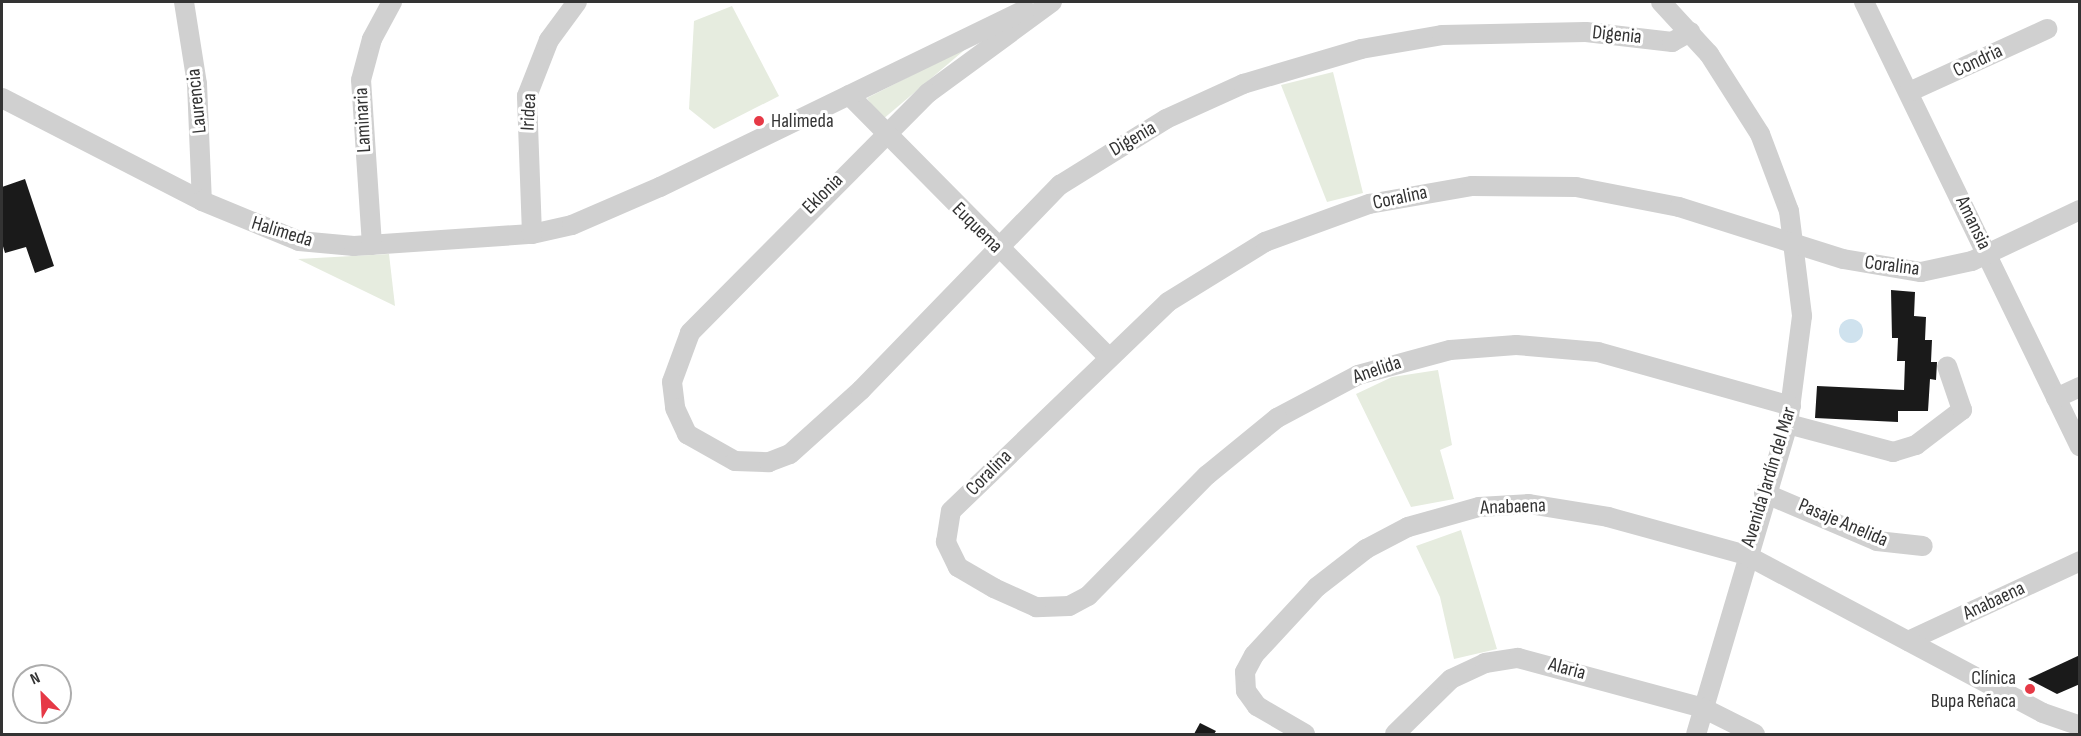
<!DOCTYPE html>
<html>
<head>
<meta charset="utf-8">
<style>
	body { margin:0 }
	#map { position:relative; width:2081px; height:736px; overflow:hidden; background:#fff; font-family:"Sofia Sans Condensed",sans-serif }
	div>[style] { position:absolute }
	.green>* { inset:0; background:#e6ecdf }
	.water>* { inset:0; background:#cfe2ee }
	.round { border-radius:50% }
	.building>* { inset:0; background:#1a1a1a }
	.minor>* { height:20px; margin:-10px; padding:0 10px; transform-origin:10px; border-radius:10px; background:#d0d0d0 }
	.dots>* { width:16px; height:16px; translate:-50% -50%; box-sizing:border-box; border:3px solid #fff; border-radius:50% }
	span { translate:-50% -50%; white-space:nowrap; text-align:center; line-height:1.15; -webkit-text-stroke:6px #fff; paint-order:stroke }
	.street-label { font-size:20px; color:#333 }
	.poi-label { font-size:20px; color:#333 }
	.left { translate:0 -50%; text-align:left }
	.right { translate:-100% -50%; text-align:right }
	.frame { position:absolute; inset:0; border:3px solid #333; pointer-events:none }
	.north { position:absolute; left:12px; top:664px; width:60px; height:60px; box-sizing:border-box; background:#fff; border:2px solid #adadad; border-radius:50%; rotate:336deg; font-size:16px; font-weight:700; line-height:24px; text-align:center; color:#333 }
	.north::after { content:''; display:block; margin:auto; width:21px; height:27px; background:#e63946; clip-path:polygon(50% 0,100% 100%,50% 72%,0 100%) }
</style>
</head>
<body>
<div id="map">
	<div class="green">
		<div style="clip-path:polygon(732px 6px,779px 96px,714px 129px,689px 109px,694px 21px)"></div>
		<div style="clip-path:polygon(968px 47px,882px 120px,867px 98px)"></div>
		<div style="clip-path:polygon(1333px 72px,1363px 193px,1327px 202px,1281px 85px)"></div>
		<div style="clip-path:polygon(389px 254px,395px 306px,298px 259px)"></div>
		<div style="clip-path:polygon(1438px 370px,1452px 445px,1440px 450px,1454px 499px,1411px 507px,1356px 394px,1392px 377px)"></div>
		<div style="clip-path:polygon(1461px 530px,1497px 649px,1454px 659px,1440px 597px,1416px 546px)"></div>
	</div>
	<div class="water">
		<div class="round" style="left:1839px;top:319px;width:24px;height:24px"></div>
	</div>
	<div class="building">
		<div style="clip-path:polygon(25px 179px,54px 266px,35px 273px,26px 247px,5px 253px,2px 243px,2px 187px)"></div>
		<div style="clip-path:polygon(1891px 290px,1915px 292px,1914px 316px,1926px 317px,1925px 340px,1932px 340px,1931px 362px,1937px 362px,1936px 380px,1930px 379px,1928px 411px,1898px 411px,1898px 422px,1815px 418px,1817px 386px,1904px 390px,1905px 361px,1897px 361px,1898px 338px,1892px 338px)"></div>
		<div style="clip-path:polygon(2080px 655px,2080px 684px,2057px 694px,2028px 679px)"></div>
		<div style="clip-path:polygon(1200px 723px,1216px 731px,1214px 734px,1194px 734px)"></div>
	</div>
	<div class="minor">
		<div style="left:184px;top:2px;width:83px;rotate:81deg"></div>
		<div style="left:197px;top:84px;width:117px;rotate:87.6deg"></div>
		<div style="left:1052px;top:2px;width:154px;rotate:143.7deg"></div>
		<div style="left:928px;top:93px;width:338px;rotate:134.8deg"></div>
		<div style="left:690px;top:333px;width:52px;rotate:110.2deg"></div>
		<div style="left:672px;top:382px;width:26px;rotate:83deg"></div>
		<div style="left:675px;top:408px;width:29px;rotate:65deg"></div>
		<div style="left:687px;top:434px;width:55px;rotate:29.4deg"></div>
		<div style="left:735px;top:461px;width:34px;rotate:2deg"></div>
		<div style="left:769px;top:462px;width:22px;rotate:-21deg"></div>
		<div style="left:790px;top:454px;width:96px;rotate:-42deg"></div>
		<div style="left:861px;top:390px;width:286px;rotate:-45.9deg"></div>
		<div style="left:1060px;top:185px;width:125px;rotate:-31.9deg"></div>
		<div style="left:1166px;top:119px;width:85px;rotate:-24.4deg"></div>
		<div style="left:1243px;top:84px;width:123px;rotate:-16.5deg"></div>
		<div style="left:1361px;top:49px;width:82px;rotate:-9.8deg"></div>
		<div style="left:1442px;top:35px;width:144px;rotate:-1.2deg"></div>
		<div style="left:1586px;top:32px;width:87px;rotate:6.6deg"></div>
		<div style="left:1672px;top:42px;width:21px;rotate:-29deg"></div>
		<div style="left:1661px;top:2px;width:71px;rotate:47.3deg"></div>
		<div style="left:1709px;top:54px;width:95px;rotate:57.5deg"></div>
		<div style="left:1760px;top:134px;width:82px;rotate:69.4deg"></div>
		<div style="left:1789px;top:211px;width:106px;rotate:82.9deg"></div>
		<div style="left:1802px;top:316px;width:109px;rotate:97.4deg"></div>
		<div style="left:1788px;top:424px;width:323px;rotate:106.5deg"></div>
		<div style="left:1864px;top:2px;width:494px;rotate:64.1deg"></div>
		<div style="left:1909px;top:92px;width:152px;rotate:-24.5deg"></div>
		<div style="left:849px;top:95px;width:368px;rotate:45.3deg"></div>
		<div style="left:2px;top:98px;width:225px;rotate:27.2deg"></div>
		<div style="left:202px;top:201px;width:105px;rotate:22.4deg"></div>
		<div style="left:299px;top:241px;width:55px;rotate:5.2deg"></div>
		<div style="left:354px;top:246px;width:178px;rotate:-3.9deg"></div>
		<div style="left:532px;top:234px;width:41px;rotate:-12.7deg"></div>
		<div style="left:572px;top:225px;width:96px;rotate:-23.4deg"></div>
		<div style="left:660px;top:187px;width:406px;rotate:-25.9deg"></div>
		<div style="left:532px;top:234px;width:138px;rotate:-92.1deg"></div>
		<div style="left:527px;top:96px;width:60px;rotate:-68.6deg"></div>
		<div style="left:549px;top:40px;width:47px;rotate:-53.6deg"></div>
		<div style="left:372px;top:245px;width:165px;rotate:-93.8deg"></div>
		<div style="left:361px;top:80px;width:42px;rotate:-75deg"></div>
		<div style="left:372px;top:39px;width:42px;rotate:-61.6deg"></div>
		<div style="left:2056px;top:398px;width:26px;rotate:-25deg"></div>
		<div style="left:1791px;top:406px;width:200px;rotate:-164.4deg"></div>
		<div style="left:1598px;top:352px;width:82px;rotate:-175.1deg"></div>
		<div style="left:1516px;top:345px;width:66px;rotate:175.7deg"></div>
		<div style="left:1450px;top:350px;width:95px;rotate:164.8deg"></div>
		<div style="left:1358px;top:375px;width:92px;rotate:152deg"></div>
		<div style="left:1277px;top:418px;width:90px;rotate:140.8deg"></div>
		<div style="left:1207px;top:475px;width:170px;rotate:134.5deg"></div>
		<div style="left:1088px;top:596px;width:21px;rotate:152deg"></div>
		<div style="left:1069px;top:606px;width:33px;rotate:178deg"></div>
		<div style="left:1036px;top:607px;width:46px;rotate:-155.7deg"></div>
		<div style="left:994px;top:588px;width:42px;rotate:-149.7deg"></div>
		<div style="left:958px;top:567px;width:28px;rotate:-116deg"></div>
		<div style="left:946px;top:542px;width:31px;rotate:-81deg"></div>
		<div style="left:951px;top:511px;width:301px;rotate:-43.9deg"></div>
		<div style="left:1168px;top:302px;width:114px;rotate:-31.7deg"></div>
		<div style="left:1265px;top:242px;width:111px;rotate:-20.1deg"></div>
		<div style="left:1369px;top:204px;width:105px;rotate:-9.9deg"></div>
		<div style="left:1472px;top:186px;width:104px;rotate:0.6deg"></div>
		<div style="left:1576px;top:187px;width:105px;rotate:11deg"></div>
		<div style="left:1679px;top:207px;width:172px;rotate:17.6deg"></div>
		<div style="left:1843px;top:259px;width:79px;rotate:9.5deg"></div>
		<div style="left:1921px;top:272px;width:52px;rotate:-12.2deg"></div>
		<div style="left:1972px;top:261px;width:119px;rotate:-25.3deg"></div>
		<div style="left:1788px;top:424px;width:109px;rotate:14.9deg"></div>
		<div style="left:1893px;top:452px;width:24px;rotate:-17deg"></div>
		<div style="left:1916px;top:445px;width:58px;rotate:-37.3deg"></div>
		<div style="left:1962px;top:410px;width:46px;rotate:-108.8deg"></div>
		<div style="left:1764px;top:493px;width:123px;rotate:23deg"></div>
		<div style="left:1877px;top:541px;width:46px;rotate:6.2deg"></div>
		<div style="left:1908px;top:641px;width:190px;rotate:-24.9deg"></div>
		<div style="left:1305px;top:734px;width:56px;rotate:-149.7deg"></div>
		<div style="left:1257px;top:706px;width:19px;rotate:-126deg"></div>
		<div style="left:1246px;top:691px;width:19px;rotate:-93deg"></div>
		<div style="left:1245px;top:672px;width:19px;rotate:-62deg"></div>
		<div style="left:1254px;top:655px;width:93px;rotate:-47.2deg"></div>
		<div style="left:1317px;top:587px;width:62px;rotate:-37.8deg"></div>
		<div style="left:1366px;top:549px;width:47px;rotate:-27.6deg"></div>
		<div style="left:1408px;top:527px;width:74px;rotate:-15.7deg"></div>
		<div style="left:1479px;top:507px;width:50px;rotate:-3.4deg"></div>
		<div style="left:1529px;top:504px;width:80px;rotate:9.3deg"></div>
		<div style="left:1608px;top:517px;width:143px;rotate:15.4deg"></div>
		<div style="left:1746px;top:555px;width:336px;rotate:28deg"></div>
		<div style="left:2043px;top:713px;width:39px;rotate:19deg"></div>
		<div style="left:1395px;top:734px;width:78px;rotate:-44.5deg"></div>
		<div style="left:1451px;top:679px;width:38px;rotate:-25deg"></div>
		<div style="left:1485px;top:663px;width:33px;rotate:-9deg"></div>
		<div style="left:1518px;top:658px;width:192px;rotate:15.1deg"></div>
		<div style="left:1703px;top:708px;width:58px;rotate:26.6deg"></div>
	</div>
	<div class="dots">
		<div style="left:759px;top:121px;background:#e63946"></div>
		<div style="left:2030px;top:689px;background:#e63946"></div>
	</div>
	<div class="street-label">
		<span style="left:1617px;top:35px;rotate:6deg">Digenia</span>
		<span style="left:1978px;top:61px;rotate:-25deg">Condria</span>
		<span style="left:197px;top:101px;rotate:-96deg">Laurencia</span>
		<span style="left:529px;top:112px;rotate:-87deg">Iridea</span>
		<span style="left:363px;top:120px;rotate:-93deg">Laminaria</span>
		<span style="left:1133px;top:139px;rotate:-30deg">Digenia</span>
		<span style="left:823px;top:194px;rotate:-45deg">Eklonia</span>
		<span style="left:1400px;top:198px;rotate:-12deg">Coralina</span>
		<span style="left:1973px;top:223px;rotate:64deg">Amansia</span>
		<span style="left:977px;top:228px;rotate:45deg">Euquema</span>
		<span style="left:282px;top:232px;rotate:17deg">Halimeda</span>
		<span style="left:1892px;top:266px;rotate:7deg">Coralina</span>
		<span style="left:1377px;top:370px;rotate:-19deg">Anelida</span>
		<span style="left:989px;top:473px;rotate:-45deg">Coralina</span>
		<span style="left:1769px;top:477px;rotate:-73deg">Avenida Jardín del Mar</span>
		<span style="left:1513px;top:507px;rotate:-2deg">Anabaena</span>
		<span style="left:1843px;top:523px;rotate:23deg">Pasaje Anelida</span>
		<span style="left:1994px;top:601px;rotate:-25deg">Anabaena</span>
		<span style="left:1567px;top:669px;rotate:15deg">Alaria</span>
	</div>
	<div class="poi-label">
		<span class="left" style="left:771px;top:121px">Halimeda</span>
		<span class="right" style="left:2016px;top:690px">Clínica<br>Bupa Reñaca</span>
	</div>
	<div class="frame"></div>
	<div class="north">N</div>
</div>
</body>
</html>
